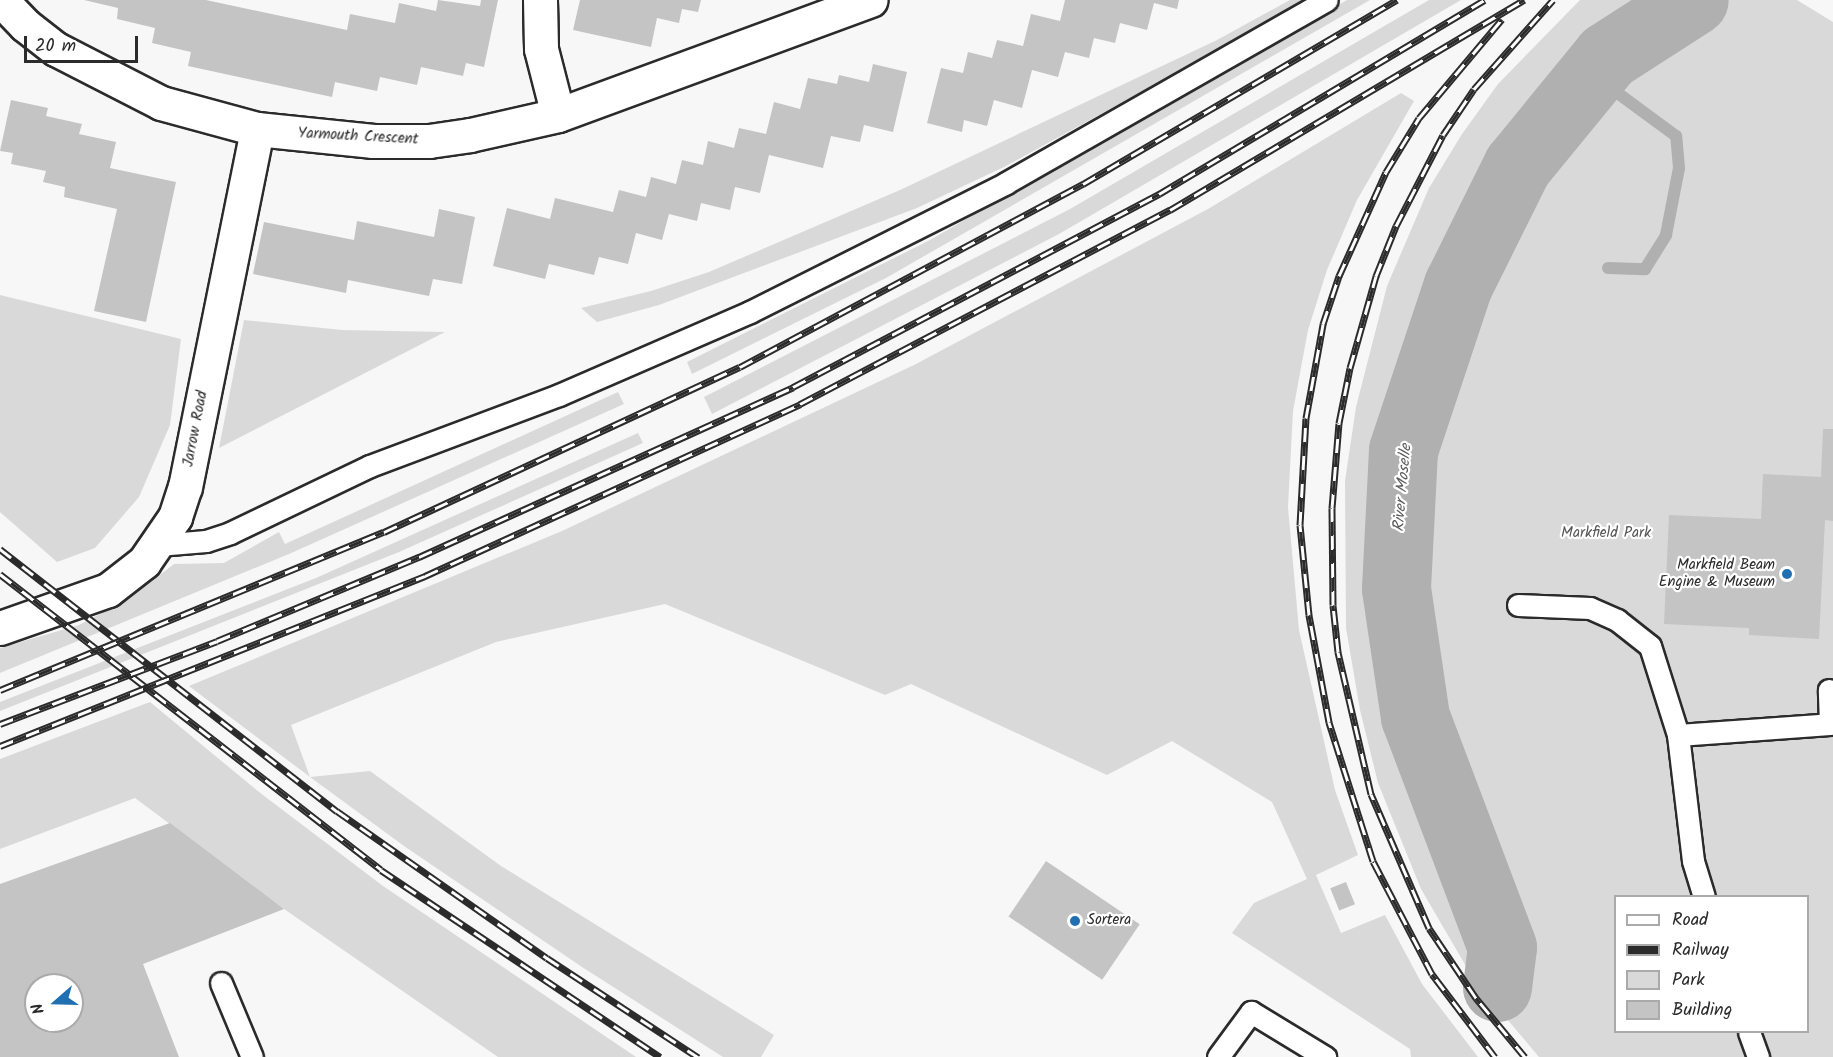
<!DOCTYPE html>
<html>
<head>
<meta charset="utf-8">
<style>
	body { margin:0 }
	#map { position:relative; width:1833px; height:1057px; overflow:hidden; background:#f7f7f7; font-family:Kalam,sans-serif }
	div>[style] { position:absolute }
	.green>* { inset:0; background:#d9d9d9 }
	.stream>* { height:12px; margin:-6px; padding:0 6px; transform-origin:6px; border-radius:6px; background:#b0b0b0 }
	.river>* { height:69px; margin:-34.5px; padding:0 34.5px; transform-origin:34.5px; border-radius:34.5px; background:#b0b0b0 }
	.building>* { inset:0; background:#c4c4c4; transform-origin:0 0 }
	.roads { filter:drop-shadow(2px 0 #2b2b2b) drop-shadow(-2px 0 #2b2b2b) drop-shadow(0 2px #2b2b2b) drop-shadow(0 -2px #2b2b2b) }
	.lane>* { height:21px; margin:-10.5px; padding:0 10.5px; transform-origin:10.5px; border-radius:10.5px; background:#fff }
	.street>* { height:33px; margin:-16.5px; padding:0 16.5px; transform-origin:16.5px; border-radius:16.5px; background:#fff }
	.rail>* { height:7px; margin-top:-3.5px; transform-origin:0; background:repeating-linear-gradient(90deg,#fff 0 14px,#2b2b2b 0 28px); box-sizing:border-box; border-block:2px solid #2b2b2b }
	.dots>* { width:16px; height:16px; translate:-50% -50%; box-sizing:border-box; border:3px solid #fff; border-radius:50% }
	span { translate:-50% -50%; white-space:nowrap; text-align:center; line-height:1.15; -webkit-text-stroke:4.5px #fff; paint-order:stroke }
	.street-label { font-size:15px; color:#2b2b2b }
	.park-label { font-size:15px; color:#565656 }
	.poi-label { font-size:15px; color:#2b2b2b }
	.right { translate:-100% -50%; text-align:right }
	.left { translate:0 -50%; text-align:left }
	.water-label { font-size:16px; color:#5a5a5a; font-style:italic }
	.legend { position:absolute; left:1614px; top:895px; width:195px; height:138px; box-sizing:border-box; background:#fff; border:2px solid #aaa; margin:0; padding:8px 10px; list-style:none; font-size:18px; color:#2b2b2b }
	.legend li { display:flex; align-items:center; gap:12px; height:30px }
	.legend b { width:30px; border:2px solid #aaa }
	.north { position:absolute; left:24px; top:973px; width:60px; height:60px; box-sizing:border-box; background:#fff; border:2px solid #aaa; border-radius:50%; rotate:250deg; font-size:16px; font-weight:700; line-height:24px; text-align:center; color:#2b2b2b }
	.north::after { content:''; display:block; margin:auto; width:21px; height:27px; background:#1f6fb2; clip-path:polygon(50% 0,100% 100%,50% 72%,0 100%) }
	.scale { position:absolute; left:24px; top:36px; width:114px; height:27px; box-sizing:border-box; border:3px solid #2b2b2b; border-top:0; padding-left:8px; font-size:18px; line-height:21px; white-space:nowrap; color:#2b2b2b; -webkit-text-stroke:4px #fff; paint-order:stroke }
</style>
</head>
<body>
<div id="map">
	<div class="green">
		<div style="clip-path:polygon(1290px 0,1309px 0,1006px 166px,917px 208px,659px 305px,597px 322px,581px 308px,651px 291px,709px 272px,900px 190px,1217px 40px)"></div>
		<div style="clip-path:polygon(1347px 0,1370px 0,886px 278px,692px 374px,687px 362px,930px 240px)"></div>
		<div style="clip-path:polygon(1429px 0,1461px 0,1059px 234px,712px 414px,704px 397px,1070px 209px)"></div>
		<div style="clip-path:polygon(evenodd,1580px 0,1797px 0,1833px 22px,1833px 1057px,1539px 1057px,1474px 980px,1421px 889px,1378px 783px,1360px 710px,1346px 628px,1345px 481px,1356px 407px,1387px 286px,1429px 188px,1462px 134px,1498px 84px,1580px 0,1616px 896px,1808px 896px,1808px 1032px,1616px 1032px,1616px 896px)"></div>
		<div style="clip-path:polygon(1401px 93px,1414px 101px,1357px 200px,1327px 270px,1308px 330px,1293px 411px,1288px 507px,1299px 630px,1335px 790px,1358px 855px,1316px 875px,1341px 933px,1385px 915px,1422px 984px,1478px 1057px,1411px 1057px,1410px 1049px,1232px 933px,1254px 903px,1307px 879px,1272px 802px,1172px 741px,1107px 775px,911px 684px,885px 695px,665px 604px,496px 642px,291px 725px,310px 777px,370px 771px,501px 866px,774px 1035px,761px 1057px,723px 1057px,582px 967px,404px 846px,310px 777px,189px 686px,562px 531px,914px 365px,1208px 209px)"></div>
		<div style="clip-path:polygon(0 295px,181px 339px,170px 425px,139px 497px,95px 548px,57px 562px,0 512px)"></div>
		<div style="clip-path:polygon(244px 320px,342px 330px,445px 332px,219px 448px)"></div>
		<div style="clip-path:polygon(618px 392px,624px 404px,289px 554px,0 673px,0 648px,79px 625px,130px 598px,174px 564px,224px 563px,279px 532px,285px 544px)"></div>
		<div style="clip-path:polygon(638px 433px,643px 443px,399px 552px,0 711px,0 702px,316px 578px)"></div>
		<div style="clip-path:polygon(150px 702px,259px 792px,383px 886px,636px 1057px,498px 1057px,284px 909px,135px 798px,0 849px,0 759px)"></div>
	</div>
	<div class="stream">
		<div style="left:1608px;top:268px;width:37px;rotate:2deg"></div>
		<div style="left:1645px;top:269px;width:40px;rotate:-58deg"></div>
		<div style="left:1666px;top:235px;width:68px;rotate:-79deg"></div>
		<div style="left:1679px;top:168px;width:32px;rotate:-95deg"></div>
		<div style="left:1676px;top:136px;width:74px;rotate:-143.7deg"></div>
		<div style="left:1616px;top:92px;width:17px;rotate:-103deg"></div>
		<div style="left:1612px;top:75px;width:43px;rotate:-60.4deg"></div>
	</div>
	<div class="river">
		<div style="left:1497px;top:987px;width:40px;rotate:-82.9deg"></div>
		<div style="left:1502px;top:947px;width:246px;rotate:-110.7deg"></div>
		<div style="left:1415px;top:717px;width:130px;rotate:-98.4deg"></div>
		<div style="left:1396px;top:588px;width:138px;rotate:-87.1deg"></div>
		<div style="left:1403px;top:450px;width:174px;rotate:-71.6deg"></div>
		<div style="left:1458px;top:285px;width:133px;rotate:-63.6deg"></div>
		<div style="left:1517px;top:166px;width:142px;rotate:-50.7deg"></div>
		<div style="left:1607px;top:56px;width:103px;rotate:-32.8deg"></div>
	</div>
	<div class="building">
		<div style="clip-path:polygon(84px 0,206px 0,347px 30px,350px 14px,395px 23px,399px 3px,436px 11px,438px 0,480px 6px,481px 0,498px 0,484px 67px,466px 63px,463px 76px,421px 67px,417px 85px,380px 77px,377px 91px,335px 82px,332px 97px,188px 66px,191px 52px,152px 43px,155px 28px,117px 19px,118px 8px)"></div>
		<div style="clip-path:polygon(580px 0,701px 0,698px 12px,682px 9px,679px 23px,657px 18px,651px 47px,573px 30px)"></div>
		<div style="clip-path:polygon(1065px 0,1179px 0,1177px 9px,1154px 3px,1147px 30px,1120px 23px,1115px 43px,1094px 38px,1089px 58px,1065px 52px,1058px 77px,1032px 70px,1022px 108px,994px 100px,987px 126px,964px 120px,962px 132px,927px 123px,941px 68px,963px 73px,968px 52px,992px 58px,997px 40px,1023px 46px,1031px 14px,1060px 21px)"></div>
		<div style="clip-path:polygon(873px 64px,907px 72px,893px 132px,864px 125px,860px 142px,831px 136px,823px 168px,769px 155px,760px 193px,735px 187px,730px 210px,701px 203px,697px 221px,669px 214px,662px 240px,636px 233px,628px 264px,599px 257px,594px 275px,549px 264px,545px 279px,493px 266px,507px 208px,550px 219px,555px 198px,613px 212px,619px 190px,646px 197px,651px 177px,676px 184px,682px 160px,703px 165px,708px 141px,734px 148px,739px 128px,766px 134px,774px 102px,800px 109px,808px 78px,837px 84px,839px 75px,869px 82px)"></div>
		<div style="clip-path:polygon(11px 100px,48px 108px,46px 116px,82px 124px,79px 134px,116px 142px,110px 168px,176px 182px,146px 322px,94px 311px,117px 209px,64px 197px,65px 187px,43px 182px,46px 171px,11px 164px,13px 153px,0 151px)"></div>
		<div style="clip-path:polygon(439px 209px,475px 217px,462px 284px,433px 279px,429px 296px,348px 280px,346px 293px,253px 274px,264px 222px,354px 240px,357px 221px,434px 237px)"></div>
		<div style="clip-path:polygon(1823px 429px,1833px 429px,1833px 521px,1825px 520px,1819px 639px,1749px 635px,1749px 628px,1664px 624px,1669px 515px,1761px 519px,1763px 474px,1821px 477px)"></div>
		<div style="clip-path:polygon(evenodd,170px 823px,284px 909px,143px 964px,179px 1057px,0 1057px,0 884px,170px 823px,36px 985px,72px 985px,72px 1021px,36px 1021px,36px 985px)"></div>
		<div style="left:1046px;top:861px;width:113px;height:67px;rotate:34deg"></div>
		<div style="left:1346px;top:882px;width:24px;height:17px;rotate:68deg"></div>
	</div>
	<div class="roads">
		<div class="lane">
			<div style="left:158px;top:545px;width:48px;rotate:-4.8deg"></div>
			<div style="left:206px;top:541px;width:25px;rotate:-18deg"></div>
			<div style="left:230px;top:533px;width:155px;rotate:-25.6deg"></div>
			<div style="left:370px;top:466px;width:202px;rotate:-20.6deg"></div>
			<div style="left:559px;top:395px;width:208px;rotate:-23.5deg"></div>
			<div style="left:750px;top:312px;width:287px;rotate:-26.7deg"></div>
			<div style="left:1006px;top:183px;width:369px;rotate:-29.7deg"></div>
			<div style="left:1518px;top:605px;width:72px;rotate:2.4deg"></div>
			<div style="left:1590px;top:608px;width:30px;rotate:24deg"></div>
			<div style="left:1617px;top:620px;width:42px;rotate:38.2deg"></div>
			<div style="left:1650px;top:646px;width:93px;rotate:72.5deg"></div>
			<div style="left:1678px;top:735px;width:127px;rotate:83.2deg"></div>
			<div style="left:1693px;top:861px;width:37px;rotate:73deg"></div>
			<div style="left:1678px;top:735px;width:152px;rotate:-4.1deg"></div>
			<div style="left:1830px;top:724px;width:34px;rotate:-92deg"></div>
			<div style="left:221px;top:983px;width:80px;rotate:67.3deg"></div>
			<div style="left:1749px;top:1032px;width:27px;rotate:70deg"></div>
			<div style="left:1218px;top:1057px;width:56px;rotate:-53.7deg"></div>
			<div style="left:1251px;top:1012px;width:87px;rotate:31.3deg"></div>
		</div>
		<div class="street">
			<div style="left:1px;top:0;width:35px;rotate:46deg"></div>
			<div style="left:25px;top:25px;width:39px;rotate:38deg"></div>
			<div style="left:56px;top:49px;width:118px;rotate:27.2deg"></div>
			<div style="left:161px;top:103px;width:99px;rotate:15.2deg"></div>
			<div style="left:257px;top:129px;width:117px;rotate:5.9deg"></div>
			<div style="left:373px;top:141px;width:56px"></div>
			<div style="left:429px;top:141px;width:41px;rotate:-8.3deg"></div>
			<div style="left:470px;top:135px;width:90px;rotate:-12.8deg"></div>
			<div style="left:558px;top:115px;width:333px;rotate:-20.2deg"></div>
			<div style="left:540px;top:0;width:49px;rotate:88.8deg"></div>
			<div style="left:541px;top:49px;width:68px;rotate:75.6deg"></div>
			<div style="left:0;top:628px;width:114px;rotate:-19.4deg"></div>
			<div style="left:108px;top:590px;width:46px;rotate:-37.9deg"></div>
			<div style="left:144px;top:562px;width:55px;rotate:-55.4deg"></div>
			<div style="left:175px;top:517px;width:32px;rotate:-72deg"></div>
			<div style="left:185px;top:487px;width:365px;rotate:-78.6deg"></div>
		</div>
	</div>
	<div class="rail">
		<div style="left:0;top:549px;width:427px;rotate:37.9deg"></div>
		<div style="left:337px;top:811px;width:256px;rotate:35deg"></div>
		<div style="left:547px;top:958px;width:181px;rotate:33.3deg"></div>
		<div style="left:0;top:574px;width:482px;rotate:37.8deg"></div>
		<div style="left:381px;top:870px;width:336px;rotate:33.8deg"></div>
		<div style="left:0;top:690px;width:415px;rotate:-22.4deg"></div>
		<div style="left:384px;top:532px;width:392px;rotate:-24.9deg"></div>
		<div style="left:740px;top:367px;width:389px;rotate:-28.1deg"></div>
		<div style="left:1083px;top:184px;width:364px;rotate:-30.4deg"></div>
		<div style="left:0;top:724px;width:232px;rotate:-20.9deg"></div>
		<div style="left:217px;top:641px;width:219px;rotate:-22.6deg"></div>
		<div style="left:419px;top:557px;width:411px;rotate:-24.4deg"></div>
		<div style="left:793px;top:387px;width:414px;rotate:-27.8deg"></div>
		<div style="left:1159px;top:194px;width:379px;rotate:-30.8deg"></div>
		<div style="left:0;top:746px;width:458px;rotate:-21.8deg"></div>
		<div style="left:425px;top:576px;width:413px;rotate:-24.6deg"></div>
		<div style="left:800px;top:404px;width:418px;rotate:-27.7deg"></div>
		<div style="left:1170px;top:210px;width:412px;rotate:-30.7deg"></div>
		<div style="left:1495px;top:1057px;width:104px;rotate:-127.2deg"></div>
		<div style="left:1432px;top:974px;width:127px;rotate:-117.6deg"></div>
		<div style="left:1373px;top:861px;width:146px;rotate:-107.6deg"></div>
		<div style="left:1329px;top:722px;width:109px;rotate:-100.6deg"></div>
		<div style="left:1309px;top:615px;width:90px;rotate:-95.7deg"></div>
		<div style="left:1300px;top:525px;width:107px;rotate:-86.8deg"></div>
		<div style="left:1306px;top:418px;width:96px;rotate:-79.7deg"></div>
		<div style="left:1323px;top:324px;width:51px;rotate:-71.6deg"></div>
		<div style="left:1339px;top:276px;width:114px;rotate:-65.7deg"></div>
		<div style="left:1386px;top:172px;width:63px;rotate:-58.6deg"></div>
		<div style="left:1419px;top:118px;width:129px;rotate:-50deg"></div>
		<div style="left:1525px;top:1057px;width:77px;rotate:-129.7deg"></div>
		<div style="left:1476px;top:998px;width:84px;rotate:-123.9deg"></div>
		<div style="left:1429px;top:928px;width:146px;rotate:-113.4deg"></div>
		<div style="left:1371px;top:794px;width:146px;rotate:-103.1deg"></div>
		<div style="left:1338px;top:652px;width:47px;rotate:-96.1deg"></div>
		<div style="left:1333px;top:605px;width:97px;rotate:-90.6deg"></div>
		<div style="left:1332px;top:508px;width:85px;rotate:-85.3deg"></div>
		<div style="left:1339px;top:423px;width:56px;rotate:-78.7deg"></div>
		<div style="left:1350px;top:368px;width:96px;rotate:-74.2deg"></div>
		<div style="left:1376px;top:276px;width:54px;rotate:-68.2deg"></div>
		<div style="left:1396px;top:226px;width:102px;rotate:-62.7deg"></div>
		<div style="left:1443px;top:135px;width:55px;rotate:-56deg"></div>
		<div style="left:1474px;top:89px;width:119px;rotate:-48.4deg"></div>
	</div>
	<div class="dots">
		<div style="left:1787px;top:574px;background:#1f6fb2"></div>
		<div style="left:1075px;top:921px;background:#1f6fb2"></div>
	</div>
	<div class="street-label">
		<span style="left:358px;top:137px;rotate:3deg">Yarmouth Crescent</span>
		<span style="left:196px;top:429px;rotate:-79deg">Jarrow Road</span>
	</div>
	<div class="park-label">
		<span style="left:1606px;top:534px">Markfield Park</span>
	</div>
	<div class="poi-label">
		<span class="right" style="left:1775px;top:574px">Markfield Beam<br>Engine &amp; Museum</span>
		<span class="left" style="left:1087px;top:921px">Sortera</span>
	</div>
	<div class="water-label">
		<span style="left:1403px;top:488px;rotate:-85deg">River Moselle</span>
	</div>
	<ul class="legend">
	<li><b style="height:8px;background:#fff"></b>Road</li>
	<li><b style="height:8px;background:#2b2b2b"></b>Railway</li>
	<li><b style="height:16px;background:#d9d9d9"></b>Park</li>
	<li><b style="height:16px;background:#c4c4c4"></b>Building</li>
	</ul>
	<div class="north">N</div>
	<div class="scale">20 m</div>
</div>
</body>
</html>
